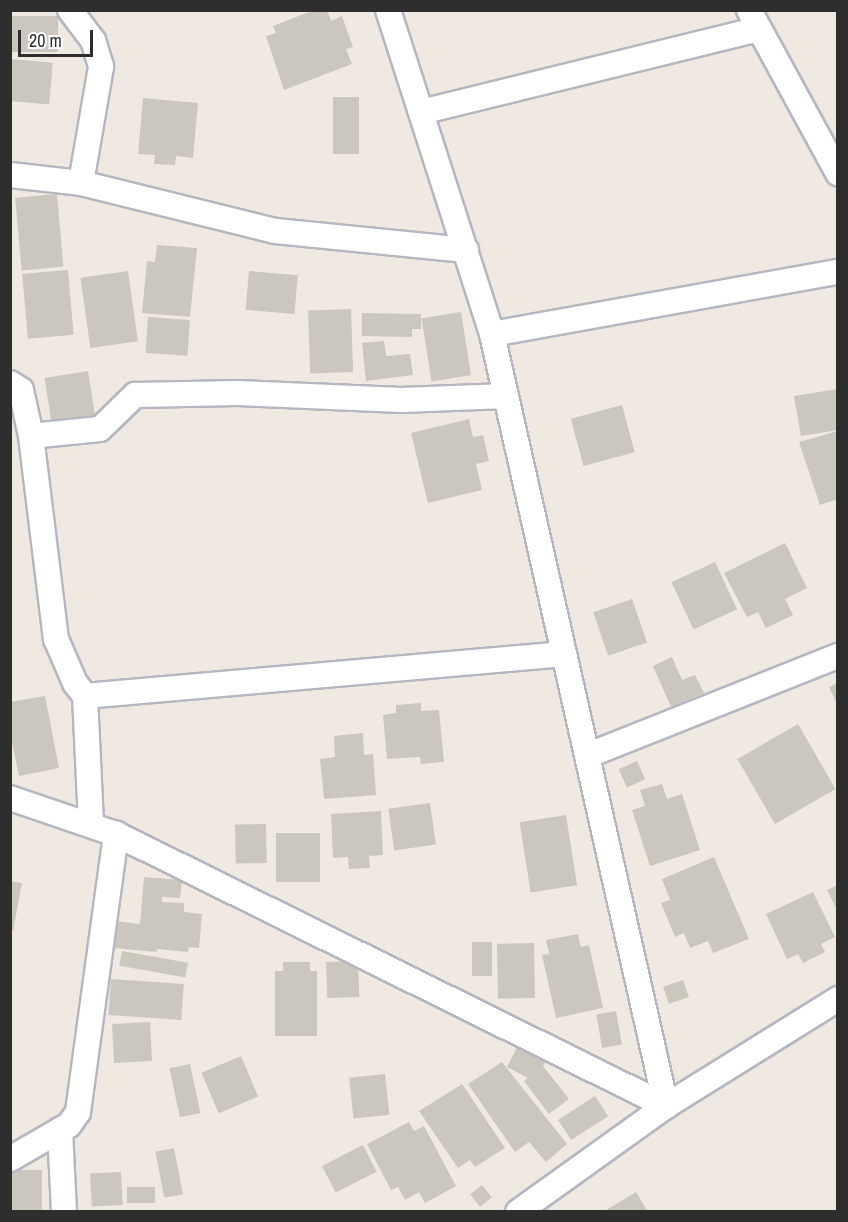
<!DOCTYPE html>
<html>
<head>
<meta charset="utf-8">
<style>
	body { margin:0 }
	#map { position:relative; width:848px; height:1222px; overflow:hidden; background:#efe9e1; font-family:"Archivo Narrow",sans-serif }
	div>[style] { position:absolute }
	.building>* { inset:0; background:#cbc7bf; transform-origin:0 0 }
	.roads { filter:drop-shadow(2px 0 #b4b7c1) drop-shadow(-2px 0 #b4b7c1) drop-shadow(0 2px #b4b7c1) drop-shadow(0 -2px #b4b7c1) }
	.street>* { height:24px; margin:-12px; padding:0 12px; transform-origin:12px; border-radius:12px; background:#fff }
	span { translate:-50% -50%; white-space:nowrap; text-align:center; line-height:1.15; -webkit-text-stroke:4.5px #fff; paint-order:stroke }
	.frame { position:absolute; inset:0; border:12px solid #2e2e2e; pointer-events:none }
	.scale { position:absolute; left:18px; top:30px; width:75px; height:27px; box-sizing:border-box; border:3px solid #2e2e2e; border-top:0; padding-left:8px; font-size:18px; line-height:21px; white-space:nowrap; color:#2e2e2e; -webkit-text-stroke:4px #fff; paint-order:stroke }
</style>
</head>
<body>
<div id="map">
	<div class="building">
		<div style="clip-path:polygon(314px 10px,327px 10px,331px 21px,342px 16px,353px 47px,346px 49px,352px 64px,284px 90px,266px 36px,276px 33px,273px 26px)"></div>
		<div style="left:10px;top:16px;width:48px;height:36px"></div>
		<div style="left:10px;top:59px;width:43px;height:42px;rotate:5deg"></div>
		<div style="left:359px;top:97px;width:57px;height:26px;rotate:90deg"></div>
		<div style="clip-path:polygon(143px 98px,198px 103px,193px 158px,176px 156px,175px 165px,154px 164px,155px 155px,138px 154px)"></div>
		<div style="left:57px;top:194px;width:73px;height:42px;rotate:85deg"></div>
		<div style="clip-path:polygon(157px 245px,197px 248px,190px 317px,142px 313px,147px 261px,155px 262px)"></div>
		<div style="left:68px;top:270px;width:65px;height:46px;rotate:85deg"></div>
		<div style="left:128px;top:271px;width:71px;height:48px;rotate:82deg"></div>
		<div style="left:249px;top:271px;width:49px;height:39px;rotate:5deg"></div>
		<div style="left:351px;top:309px;width:63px;height:43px;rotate:88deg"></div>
		<div style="left:461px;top:312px;width:64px;height:40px;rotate:81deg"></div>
		<div style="clip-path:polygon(362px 313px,421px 314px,421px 329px,412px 329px,412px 337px,362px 336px)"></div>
		<div style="left:148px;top:317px;width:42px;height:36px;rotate:4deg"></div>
		<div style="clip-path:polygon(384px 341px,386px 356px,410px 354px,413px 375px,366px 381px,362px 343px)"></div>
		<div style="left:88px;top:371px;width:53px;height:44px;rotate:81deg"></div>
		<div style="clip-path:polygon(838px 389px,838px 430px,801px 436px,794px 396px)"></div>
		<div style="left:622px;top:405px;width:49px;height:53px;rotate:75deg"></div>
		<div style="clip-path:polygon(469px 419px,473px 437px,483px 435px,489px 461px,476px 464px,482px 490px,428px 503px,411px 433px)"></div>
		<div style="clip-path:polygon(838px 431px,838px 499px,820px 505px,799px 442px)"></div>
		<div style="clip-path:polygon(785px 543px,807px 588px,785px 599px,793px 615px,766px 628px,758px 612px,747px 617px,724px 573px)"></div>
		<div style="left:715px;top:562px;width:52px;height:48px;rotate:65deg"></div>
		<div style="left:632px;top:599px;width:46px;height:41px;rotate:71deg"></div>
		<div style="clip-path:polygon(672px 657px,682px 680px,695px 675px,704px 693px,671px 707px,653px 666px)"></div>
		<div style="clip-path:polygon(838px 683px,838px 706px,829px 687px)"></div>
		<div style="clip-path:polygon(45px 696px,59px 768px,19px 776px,10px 732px,10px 702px)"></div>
		<div style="clip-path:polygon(421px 703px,421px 711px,439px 710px,444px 762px,421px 764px,420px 757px,387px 759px,383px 715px,396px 713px,396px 705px)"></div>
		<div style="left:798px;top:724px;width:75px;height:70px;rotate:60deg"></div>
		<div style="clip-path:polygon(363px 733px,364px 755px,373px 754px,376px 795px,324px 799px,320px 759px,335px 757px,334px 736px)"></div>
		<div style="left:637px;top:761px;width:20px;height:20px;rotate:66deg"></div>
		<div style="clip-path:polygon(662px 784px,667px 799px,682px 794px,700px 850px,650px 866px,632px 810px,645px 806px,640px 790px)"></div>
		<div style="left:430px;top:803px;width:42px;height:42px;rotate:82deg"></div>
		<div style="clip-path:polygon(381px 811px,383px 855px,369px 856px,370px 868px,349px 869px,348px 857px,333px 858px,331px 814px)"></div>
		<div style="left:566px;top:815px;width:71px;height:47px;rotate:81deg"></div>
		<div style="left:266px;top:824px;width:39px;height:31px;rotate:89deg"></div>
		<div style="left:320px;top:833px;width:49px;height:44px;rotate:90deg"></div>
		<div style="clip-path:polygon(714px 857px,749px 939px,713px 953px,708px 941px,690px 948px,684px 933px,675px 937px,661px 903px,670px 900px,662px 879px)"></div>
		<div style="clip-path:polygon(144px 877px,182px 880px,180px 898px,162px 897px,162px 902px,184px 903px,184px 912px,202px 914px,199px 948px,189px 947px,188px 952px,157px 949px,157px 952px,113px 948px,115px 921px,140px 924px)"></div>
		<div style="clip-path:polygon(10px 881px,22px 883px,13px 931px,10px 930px)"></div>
		<div style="clip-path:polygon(838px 885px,838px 912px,827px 890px)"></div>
		<div style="clip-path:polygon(813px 892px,835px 937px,821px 944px,825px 952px,803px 963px,798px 954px,787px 959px,766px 914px)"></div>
		<div style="clip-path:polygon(578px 934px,581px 947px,589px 945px,603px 1008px,556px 1018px,542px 955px,549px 954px,546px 940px)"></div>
		<div style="left:472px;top:942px;width:20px;height:34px"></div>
		<div style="left:534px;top:943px;width:55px;height:37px;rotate:89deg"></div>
		<div style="left:122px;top:951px;width:67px;height:15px;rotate:10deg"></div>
		<div style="left:358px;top:961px;width:36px;height:32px;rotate:88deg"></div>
		<div style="clip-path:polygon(283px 962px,310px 962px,310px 971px,317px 971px,317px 1036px,275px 1036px,275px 971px,283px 971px)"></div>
		<div style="left:111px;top:979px;width:73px;height:36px;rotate:4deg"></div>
		<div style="left:683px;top:980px;width:18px;height:21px;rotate:71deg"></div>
		<div style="left:616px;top:1011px;width:34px;height:20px;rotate:80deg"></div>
		<div style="left:150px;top:1022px;width:39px;height:38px;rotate:87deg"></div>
		<div style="clip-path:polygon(517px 1047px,546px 1061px,543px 1066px,569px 1099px,549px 1114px,524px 1081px,528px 1078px,507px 1067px)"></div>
		<div style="left:241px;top:1056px;width:44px;height:43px;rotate:67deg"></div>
		<div style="clip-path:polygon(502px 1062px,567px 1144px,546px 1162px,529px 1142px,515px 1152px,468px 1084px)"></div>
		<div style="left:190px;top:1064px;width:50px;height:21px;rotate:78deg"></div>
		<div style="left:385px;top:1074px;width:41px;height:36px;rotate:84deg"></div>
		<div style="clip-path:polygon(462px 1084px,505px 1148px,475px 1167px,470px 1160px,458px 1168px,419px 1111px)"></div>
		<div style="left:595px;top:1096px;width:24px;height:44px;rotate:57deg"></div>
		<div style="clip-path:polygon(409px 1122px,414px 1131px,424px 1126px,456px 1186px,425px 1203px,419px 1192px,405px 1200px,398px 1187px,391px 1190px,367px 1144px)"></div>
		<div style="left:363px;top:1145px;width:30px;height:46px;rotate:63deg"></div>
		<div style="left:174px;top:1148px;width:47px;height:19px;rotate:79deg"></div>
		<div style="left:42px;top:1170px;width:42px;height:32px;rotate:90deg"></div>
		<div style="left:121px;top:1172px;width:33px;height:31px;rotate:87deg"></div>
		<div style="left:482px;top:1185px;width:16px;height:15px;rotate:52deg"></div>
		<div style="left:155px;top:1187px;width:16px;height:28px;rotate:90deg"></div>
		<div style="clip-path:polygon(636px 1192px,648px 1212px,603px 1212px)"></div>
	</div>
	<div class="roads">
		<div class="street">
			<div style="left:70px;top:10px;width:38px;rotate:53deg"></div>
			<div style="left:93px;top:40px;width:28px;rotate:73deg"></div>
			<div style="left:101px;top:67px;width:118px;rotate:99.8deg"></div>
			<div style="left:388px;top:10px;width:340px;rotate:72.2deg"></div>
			<div style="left:492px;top:334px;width:791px;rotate:77.3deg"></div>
			<div style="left:749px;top:10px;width:186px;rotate:61.4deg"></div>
			<div style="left:421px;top:112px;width:347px;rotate:-13.8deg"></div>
			<div style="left:10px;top:175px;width:71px;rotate:6.4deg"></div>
			<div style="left:81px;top:183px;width:200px;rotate:13.9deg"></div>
			<div style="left:275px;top:231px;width:192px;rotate:5.7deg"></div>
			<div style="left:492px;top:334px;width:352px;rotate:-10.2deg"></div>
			<div style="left:10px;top:383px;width:13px;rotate:32deg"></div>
			<div style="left:21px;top:390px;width:47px;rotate:77.7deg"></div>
			<div style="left:31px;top:436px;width:205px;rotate:83deg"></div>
			<div style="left:56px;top:639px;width:48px;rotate:66.6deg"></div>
			<div style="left:75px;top:683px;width:16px;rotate:52deg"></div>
			<div style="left:85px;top:696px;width:127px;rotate:87.3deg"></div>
			<div style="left:31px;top:436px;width:69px;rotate:-5.8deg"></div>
			<div style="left:100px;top:429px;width:49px;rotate:-44.2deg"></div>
			<div style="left:135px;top:395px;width:103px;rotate:-1.1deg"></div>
			<div style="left:238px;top:393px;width:163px;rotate:2.5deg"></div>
			<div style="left:401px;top:400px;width:105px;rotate:-2.2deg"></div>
			<div style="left:85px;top:696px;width:481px;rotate:-5deg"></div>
			<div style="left:589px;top:755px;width:268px;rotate:-21.7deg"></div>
			<div style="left:10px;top:798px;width:112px;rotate:18.8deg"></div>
			<div style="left:116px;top:834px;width:614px;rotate:26.31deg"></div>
			<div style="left:60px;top:1130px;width:82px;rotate:87.2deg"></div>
			<div style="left:10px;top:1159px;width:68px;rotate:-30deg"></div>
			<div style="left:69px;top:1125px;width:16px;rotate:-55deg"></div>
			<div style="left:78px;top:1112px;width:281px;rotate:-82.2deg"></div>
			<div style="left:518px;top:1212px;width:182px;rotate:-35.6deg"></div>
			<div style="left:666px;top:1106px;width:203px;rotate:-31.9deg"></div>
		</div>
	</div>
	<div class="frame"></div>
	<div class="scale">20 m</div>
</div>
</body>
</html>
